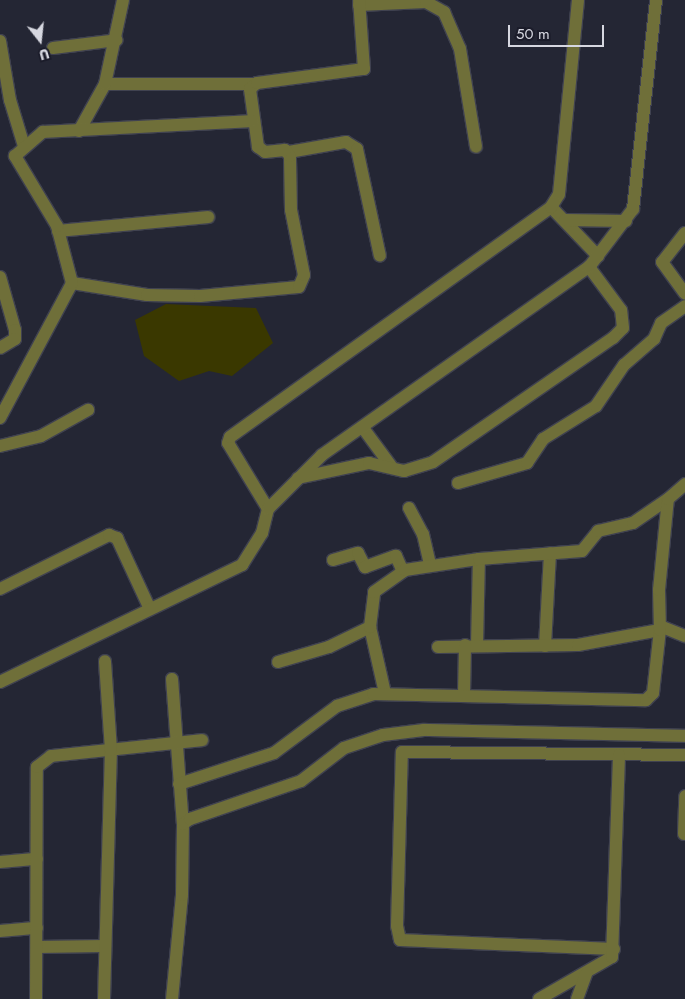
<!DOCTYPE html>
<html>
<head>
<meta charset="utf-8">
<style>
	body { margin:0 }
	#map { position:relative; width:685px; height:999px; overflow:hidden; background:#242634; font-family:Jost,sans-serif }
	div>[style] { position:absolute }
	.green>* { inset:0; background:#3a3800 }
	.roads { filter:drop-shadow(1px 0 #404250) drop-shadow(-1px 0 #404250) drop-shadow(0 1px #404250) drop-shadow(0 -1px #404250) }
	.minor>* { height:12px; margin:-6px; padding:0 6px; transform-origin:6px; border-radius:6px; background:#6f6f39 }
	span { translate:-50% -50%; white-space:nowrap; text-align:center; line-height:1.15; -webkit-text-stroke:4px #1b1c2a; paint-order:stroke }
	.north { position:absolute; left:15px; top:15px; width:50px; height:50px; -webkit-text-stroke:4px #1b1c2a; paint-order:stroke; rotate:164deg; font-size:14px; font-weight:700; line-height:20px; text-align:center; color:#d6d7e0 }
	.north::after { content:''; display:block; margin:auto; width:18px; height:22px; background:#d6d7e0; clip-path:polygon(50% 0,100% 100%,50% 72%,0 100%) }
	.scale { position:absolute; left:508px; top:25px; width:96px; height:22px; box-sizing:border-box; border:2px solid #d6d7e0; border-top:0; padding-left:6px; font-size:15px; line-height:18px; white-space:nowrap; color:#d6d7e0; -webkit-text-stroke:4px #1b1c2a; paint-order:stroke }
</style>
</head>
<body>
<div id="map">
	<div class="green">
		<div style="clip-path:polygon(166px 304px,256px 308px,273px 343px,232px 376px,209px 371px,179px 381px,144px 356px,135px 320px)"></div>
	</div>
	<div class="roads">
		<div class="minor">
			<div style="left:359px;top:5px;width:67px;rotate:-2.6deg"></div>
			<div style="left:426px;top:2px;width:21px;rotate:29deg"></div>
			<div style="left:444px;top:12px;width:40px;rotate:66.6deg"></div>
			<div style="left:460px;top:49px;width:99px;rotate:80.7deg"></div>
			<div style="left:0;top:41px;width:60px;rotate:80.4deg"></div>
			<div style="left:10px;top:100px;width:48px;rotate:73.1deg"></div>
			<div style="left:53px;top:48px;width:64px;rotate:-7.1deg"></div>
			<div style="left:105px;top:84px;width:148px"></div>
			<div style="left:79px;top:131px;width:54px;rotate:-61deg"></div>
			<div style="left:105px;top:84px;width:86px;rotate:-77.9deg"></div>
			<div style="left:289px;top:152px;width:58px;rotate:-10deg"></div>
			<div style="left:346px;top:142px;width:13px;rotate:32deg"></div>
			<div style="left:357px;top:149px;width:109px;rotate:77.9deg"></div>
			<div style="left:551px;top:207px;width:68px;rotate:46.2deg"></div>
			<div style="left:565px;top:220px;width:61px;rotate:0.9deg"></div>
			<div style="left:58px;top:231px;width:151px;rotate:-5.3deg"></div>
			<div style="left:685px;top:233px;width:37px;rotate:128deg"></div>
			<div style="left:662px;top:262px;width:39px;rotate:54deg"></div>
			<div style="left:0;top:277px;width:55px;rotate:74.2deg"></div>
			<div style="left:15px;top:330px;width:9px;rotate:90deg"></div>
			<div style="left:15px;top:339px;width:17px;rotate:149deg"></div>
			<div style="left:72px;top:283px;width:76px;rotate:9.1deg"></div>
			<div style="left:147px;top:295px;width:53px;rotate:1.1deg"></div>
			<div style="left:200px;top:296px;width:99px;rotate:-5.2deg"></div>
			<div style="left:299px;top:287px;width:13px;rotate:-67deg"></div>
			<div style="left:304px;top:275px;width:66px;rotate:-101.3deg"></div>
			<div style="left:291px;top:210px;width:54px;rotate:-91.1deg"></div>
			<div style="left:290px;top:156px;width:8px;rotate:-130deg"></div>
			<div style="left:285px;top:150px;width:20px;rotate:174deg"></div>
			<div style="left:265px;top:152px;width:9px;rotate:-144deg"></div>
			<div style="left:258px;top:147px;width:59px;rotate:-97.9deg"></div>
			<div style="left:250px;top:89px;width:9px;rotate:-41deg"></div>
			<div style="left:257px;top:83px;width:108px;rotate:-7.5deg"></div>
			<div style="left:364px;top:69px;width:69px;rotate:-94.1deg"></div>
			<div style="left:0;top:418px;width:153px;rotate:-61.9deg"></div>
			<div style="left:72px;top:283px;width:59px;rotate:-104.7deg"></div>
			<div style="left:57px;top:226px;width:82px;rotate:-121deg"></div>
			<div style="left:15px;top:156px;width:37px;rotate:-41deg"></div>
			<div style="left:43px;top:132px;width:210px;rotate:-3deg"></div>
			<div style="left:363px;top:428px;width:47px;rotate:53.6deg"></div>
			<div style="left:0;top:446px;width:42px;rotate:-13.7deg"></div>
			<div style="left:41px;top:436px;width:54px;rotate:-29deg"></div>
			<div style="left:298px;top:478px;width:73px;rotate:-11.9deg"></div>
			<div style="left:369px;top:463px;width:36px;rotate:13deg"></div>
			<div style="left:404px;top:471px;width:30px;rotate:-17deg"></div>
			<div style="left:433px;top:462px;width:219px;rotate:-34.6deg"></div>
			<div style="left:613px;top:338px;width:14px;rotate:-45deg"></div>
			<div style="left:623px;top:328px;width:18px;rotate:-96deg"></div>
			<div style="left:621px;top:310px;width:54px;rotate:-126.7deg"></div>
			<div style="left:458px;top:483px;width:72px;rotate:-16.2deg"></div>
			<div style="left:527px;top:463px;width:29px;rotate:-56deg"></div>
			<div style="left:543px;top:439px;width:62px;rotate:-31.9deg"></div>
			<div style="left:596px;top:406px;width:50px;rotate:-55.7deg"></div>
			<div style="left:624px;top:365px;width:40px;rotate:-41deg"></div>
			<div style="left:654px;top:339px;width:17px;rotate:-66deg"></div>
			<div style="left:661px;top:323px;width:29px;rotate:-35deg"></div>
			<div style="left:409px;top:508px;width:30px;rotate:62deg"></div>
			<div style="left:423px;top:534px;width:31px;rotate:77deg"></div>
			<div style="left:268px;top:509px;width:77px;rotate:-121.2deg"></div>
			<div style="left:228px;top:443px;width:6px;rotate:-72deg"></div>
			<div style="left:230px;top:437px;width:395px;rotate:-35.6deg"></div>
			<div style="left:551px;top:207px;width:15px;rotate:-58deg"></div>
			<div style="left:559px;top:194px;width:195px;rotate:-84.4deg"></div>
			<div style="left:333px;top:560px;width:26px;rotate:-16deg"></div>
			<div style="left:358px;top:553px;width:16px;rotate:63deg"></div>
			<div style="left:365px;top:567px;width:33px;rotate:-20deg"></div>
			<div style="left:396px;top:556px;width:17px;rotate:66deg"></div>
			<div style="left:0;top:589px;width:122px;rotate:-26.4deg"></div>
			<div style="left:109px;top:535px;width:9px;rotate:21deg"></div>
			<div style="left:117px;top:538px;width:76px;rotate:65.1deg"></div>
			<div style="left:660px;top:626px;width:27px;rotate:22deg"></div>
			<div style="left:370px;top:627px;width:68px;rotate:77.2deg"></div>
			<div style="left:477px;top:645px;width:86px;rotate:-88.7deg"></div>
			<div style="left:545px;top:646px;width:93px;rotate:-86.9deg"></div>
			<div style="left:438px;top:647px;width:140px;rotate:-0.8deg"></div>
			<div style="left:578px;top:645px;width:83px;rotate:-10.4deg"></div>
			<div style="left:278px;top:662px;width:53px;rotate:-16.4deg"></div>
			<div style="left:329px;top:647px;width:46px;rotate:-26deg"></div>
			<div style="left:370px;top:627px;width:35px;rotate:-83deg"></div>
			<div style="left:374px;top:592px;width:38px;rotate:-35deg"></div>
			<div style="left:405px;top:570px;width:75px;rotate:-8.5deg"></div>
			<div style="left:479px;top:559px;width:103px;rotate:-4.4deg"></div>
			<div style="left:582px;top:551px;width:26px;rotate:-51deg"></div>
			<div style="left:598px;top:531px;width:36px;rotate:-13deg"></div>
			<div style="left:633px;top:523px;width:42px;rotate:-34.4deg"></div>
			<div style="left:172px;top:679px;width:145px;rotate:85.7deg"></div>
			<div style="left:0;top:682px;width:269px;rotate:-25.8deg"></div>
			<div style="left:242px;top:565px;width:38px;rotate:-58deg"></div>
			<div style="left:262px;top:533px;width:25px;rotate:-76deg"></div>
			<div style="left:268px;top:509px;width:76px;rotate:-45deg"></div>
			<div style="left:322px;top:455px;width:327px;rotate:-35.2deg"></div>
			<div style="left:589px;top:267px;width:73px;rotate:-52.8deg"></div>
			<div style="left:633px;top:209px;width:210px;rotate:-83.7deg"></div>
			<div style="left:464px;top:694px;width:49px;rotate:-88.8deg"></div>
			<div style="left:179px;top:784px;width:100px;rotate:-18.1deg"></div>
			<div style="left:274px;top:753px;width:79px;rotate:-36.7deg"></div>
			<div style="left:337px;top:706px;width:38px;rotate:-18deg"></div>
			<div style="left:373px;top:694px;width:273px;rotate:1.3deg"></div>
			<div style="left:646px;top:700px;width:10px;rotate:-45deg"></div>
			<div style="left:653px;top:693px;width:63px;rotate:-83.7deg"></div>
			<div style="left:660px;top:630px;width:40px;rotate:-91.4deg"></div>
			<div style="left:659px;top:590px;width:91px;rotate:-84.4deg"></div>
			<div style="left:668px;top:499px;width:23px;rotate:-41deg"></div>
			<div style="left:684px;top:834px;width:38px;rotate:-88deg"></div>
			<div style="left:0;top:862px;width:37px;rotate:-5deg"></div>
			<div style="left:0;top:931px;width:37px;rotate:-5deg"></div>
			<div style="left:37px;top:947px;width:67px;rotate:-0.9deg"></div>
			<div style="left:614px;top:949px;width:214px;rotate:-177.6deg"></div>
			<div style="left:400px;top:940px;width:14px;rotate:-102deg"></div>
			<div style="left:397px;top:926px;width:174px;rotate:-88.4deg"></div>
			<div style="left:402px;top:752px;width:283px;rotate:0.6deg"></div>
			<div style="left:36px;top:999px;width:232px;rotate:-89.8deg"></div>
			<div style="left:37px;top:767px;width:18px;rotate:-38deg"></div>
			<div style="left:51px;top:756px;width:152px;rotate:-6deg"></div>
			<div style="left:104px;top:999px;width:249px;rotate:-88.4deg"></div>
			<div style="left:111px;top:750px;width:89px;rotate:-93.9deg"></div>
			<div style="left:172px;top:999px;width:104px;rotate:-84.5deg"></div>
			<div style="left:182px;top:895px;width:71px;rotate:-89.2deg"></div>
			<div style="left:183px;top:824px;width:9px;rotate:-36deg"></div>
			<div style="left:190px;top:819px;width:117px;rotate:-18.9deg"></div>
			<div style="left:301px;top:781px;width:54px;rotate:-37.5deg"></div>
			<div style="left:344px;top:748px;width:41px;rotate:-18.4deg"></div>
			<div style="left:383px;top:735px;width:41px;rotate:-7deg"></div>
			<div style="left:424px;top:730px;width:261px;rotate:1.3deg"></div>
			<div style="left:539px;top:999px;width:84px;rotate:-29.9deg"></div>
			<div style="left:612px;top:957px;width:202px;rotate:-88deg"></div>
			<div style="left:577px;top:999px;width:27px;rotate:-70deg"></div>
		</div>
	</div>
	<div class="north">U</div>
	<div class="scale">50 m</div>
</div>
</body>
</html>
